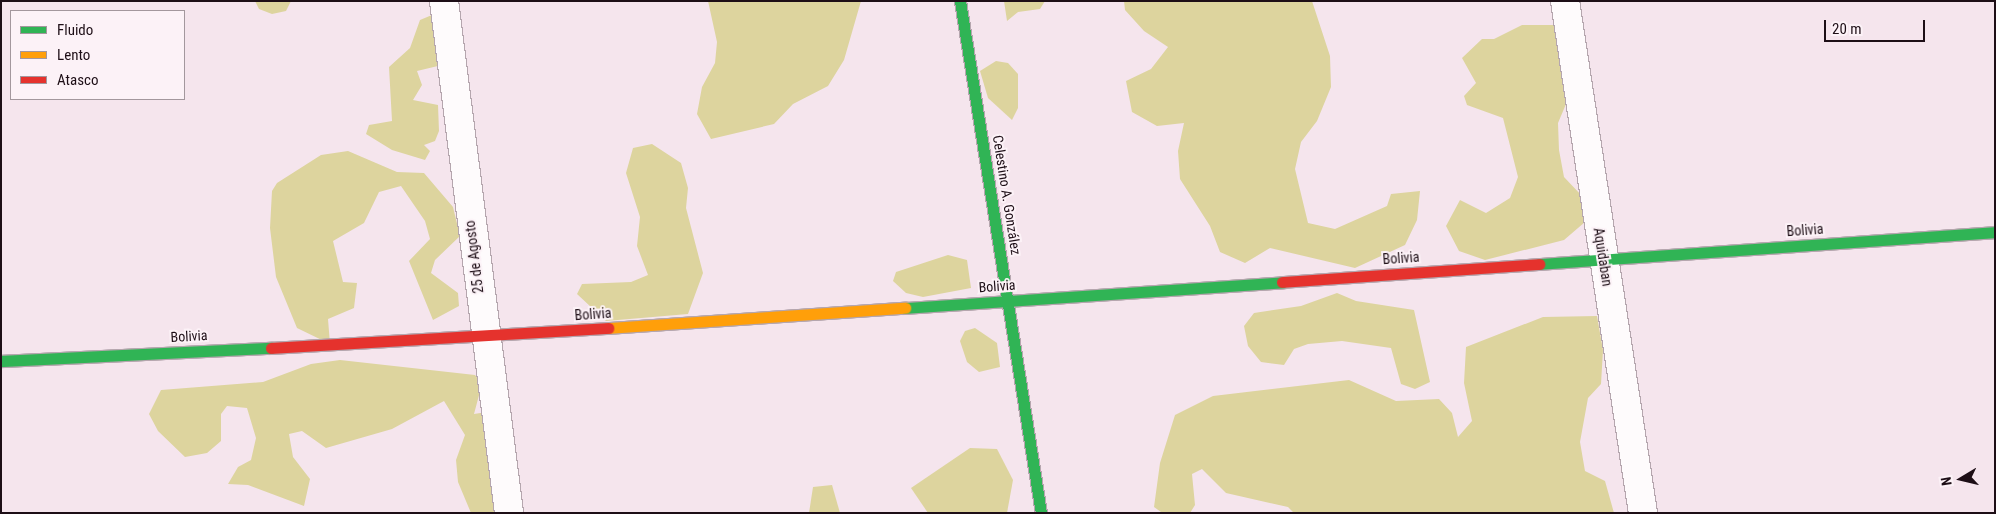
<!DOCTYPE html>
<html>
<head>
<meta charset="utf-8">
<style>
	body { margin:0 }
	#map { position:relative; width:1996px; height:514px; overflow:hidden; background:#f5e5ed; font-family:"Roboto Condensed",sans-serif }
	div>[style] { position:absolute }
	.green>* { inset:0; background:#ddd49e }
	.roads { filter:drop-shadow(1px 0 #b5a6ae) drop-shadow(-1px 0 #b5a6ae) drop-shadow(0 1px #b5a6ae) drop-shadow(0 -1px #b5a6ae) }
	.street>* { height:28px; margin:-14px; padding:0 14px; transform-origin:14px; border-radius:14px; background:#fefbfc }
	.fast>* { height:11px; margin:-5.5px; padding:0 5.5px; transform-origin:5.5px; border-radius:5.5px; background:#30b455 }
	.slow>* { height:11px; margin:-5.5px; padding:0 5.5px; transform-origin:5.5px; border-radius:5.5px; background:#ff9f0a }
	.jam>* { height:11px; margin:-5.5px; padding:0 5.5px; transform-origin:5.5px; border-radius:5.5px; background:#e5322d }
	span { translate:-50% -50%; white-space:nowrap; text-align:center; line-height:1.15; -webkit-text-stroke:4px #fcf2f7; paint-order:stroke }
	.street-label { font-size:14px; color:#1d0e16 }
	.frame { position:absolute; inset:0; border:2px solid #1d0e16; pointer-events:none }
	.legend { position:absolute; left:10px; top:10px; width:175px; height:90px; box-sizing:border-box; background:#fcf2f7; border:1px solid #a3979d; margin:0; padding:6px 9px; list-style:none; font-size:15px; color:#1d0e16 }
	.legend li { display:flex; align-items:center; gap:10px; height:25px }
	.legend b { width:25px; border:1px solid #a3979d }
	.north { position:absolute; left:1936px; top:454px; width:50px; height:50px; -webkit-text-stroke:4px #fcf2f7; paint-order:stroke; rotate:261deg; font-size:14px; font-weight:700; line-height:20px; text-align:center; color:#1d0e16 }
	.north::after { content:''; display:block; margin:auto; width:18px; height:22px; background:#1d0e16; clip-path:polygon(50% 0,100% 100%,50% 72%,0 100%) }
	.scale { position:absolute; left:1824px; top:20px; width:101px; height:22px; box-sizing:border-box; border:2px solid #1d0e16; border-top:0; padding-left:6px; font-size:15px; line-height:18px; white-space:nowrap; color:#1d0e16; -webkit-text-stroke:4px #fcf2f7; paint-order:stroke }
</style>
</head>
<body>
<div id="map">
	<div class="green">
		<div style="clip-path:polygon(255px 1px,291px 1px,286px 11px,272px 14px,259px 9px)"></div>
		<div style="clip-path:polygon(708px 1px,861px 1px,844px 60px,828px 86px,793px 104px,774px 124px,711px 139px,697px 114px,702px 87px,715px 63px,717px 42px)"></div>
		<div style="clip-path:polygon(1004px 1px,1045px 1px,1040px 9px,1018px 12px,1007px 21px)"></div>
		<div style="clip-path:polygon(1124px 1px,1312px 1px,1330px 56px,1331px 87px,1317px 121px,1301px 142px,1295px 169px,1308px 223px,1335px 229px,1387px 206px,1391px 194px,1420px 191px,1417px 220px,1405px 245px,1355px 268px,1270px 248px,1245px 263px,1220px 252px,1210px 226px,1180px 179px,1178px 151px,1184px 123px,1157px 126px,1132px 112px,1126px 81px,1151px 69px,1168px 47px,1144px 31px,1125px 10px)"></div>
		<div style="clip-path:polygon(432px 15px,441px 18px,442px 65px,417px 71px,422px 85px,413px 100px,438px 105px,439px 131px,435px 141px,424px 145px,430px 151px,425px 160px,392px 150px,366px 134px,369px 125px,392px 121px,389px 67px,410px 48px,420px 20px)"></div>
		<div style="clip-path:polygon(1522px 25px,1554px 25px,1571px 45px,1569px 97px,1558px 123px,1559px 150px,1564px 177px,1582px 196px,1585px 222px,1564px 240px,1485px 260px,1459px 251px,1446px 226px,1460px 200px,1486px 213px,1510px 198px,1518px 177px,1503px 118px,1467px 105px,1464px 96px,1476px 83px,1462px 58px,1482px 39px,1494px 39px)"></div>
		<div style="clip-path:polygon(996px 61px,1008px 63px,1018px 74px,1018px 108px,1012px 120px,988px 98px,980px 71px)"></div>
		<div style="clip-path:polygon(652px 144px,681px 163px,688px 188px,686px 208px,703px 273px,688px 314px,606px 321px,577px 294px,582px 284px,631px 282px,648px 275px,637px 246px,640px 217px,626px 173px,633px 148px)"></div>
		<div style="clip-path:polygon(348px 151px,397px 172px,424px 173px,453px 207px,460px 236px,435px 260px,431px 273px,458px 293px,459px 306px,433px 320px,409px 261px,430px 239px,425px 221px,401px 186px,379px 192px,364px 223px,333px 241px,343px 282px,357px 283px,354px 308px,328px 319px,330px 344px,297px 328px,276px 277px,270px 228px,272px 191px,277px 183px,321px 155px)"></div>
		<div style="clip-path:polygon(948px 255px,967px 260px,971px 288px,923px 297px,906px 293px,893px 281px,896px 272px)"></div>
		<div style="clip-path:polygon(1337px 293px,1356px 301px,1414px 310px,1430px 382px,1415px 389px,1401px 384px,1391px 348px,1342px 341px,1308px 344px,1294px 349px,1284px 365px,1261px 362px,1248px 346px,1244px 326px,1254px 313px,1301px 306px)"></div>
		<div style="clip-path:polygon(1597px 316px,1603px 350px,1601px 384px,1588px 398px,1580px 442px,1585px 471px,1605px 481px,1614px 513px,1294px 513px,1288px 507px,1226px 493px,1202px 469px,1192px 474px,1195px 505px,1190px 513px,1161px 512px,1154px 507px,1160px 463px,1175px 415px,1213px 396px,1349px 380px,1396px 401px,1439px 399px,1452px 413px,1458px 437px,1472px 421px,1464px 383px,1466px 347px,1543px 317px)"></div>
		<div style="clip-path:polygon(975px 328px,997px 343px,1000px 367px,979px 372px,967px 362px,960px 341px,965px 331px)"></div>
		<div style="clip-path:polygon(340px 360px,475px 375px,482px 384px,474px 414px,487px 412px,496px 513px,471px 513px,458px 482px,456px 460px,465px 435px,444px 401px,392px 429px,326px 448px,302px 431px,289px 434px,293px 457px,310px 479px,304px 506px,248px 485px,228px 484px,238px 467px,251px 460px,256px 438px,247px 408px,227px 406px,221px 414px,221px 441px,207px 453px,185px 457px,158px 431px,149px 414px,161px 390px,263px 382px,311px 364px)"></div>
		<div style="clip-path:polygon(970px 448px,997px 449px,1013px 480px,1007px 513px,928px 513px,911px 488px)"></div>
		<div style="clip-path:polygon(832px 485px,840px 513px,809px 513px,813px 487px)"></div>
	</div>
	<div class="roads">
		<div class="street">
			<div style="left:444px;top:1px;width:516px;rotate:82.76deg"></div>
			<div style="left:1565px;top:1px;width:518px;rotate:81.34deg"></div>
		</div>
		<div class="fast">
			<div style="left:960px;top:1px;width:518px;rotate:81.01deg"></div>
			<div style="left:1539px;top:264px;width:457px;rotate:-4deg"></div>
			<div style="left:905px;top:308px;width:378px;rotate:-3.9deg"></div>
			<div style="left:1px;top:361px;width:270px;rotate:-2.8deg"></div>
		</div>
		<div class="slow">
			<div style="left:608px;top:328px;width:298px;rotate:-3.9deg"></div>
		</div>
		<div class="jam">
			<div style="left:1282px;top:282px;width:258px;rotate:-4deg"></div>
			<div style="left:271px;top:348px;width:338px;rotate:-3.4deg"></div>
		</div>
	</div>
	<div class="street-label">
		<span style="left:1007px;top:195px;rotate:81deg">Celestino A. González</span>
		<span style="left:1805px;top:230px;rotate:-4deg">Bolivia</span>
		<span style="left:474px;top:257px;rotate:-97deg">25 de Agosto</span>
		<span style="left:1603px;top:257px;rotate:81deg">Aquidaban</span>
		<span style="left:1401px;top:258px;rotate:-4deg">Bolivia</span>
		<span style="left:997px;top:286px;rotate:-4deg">Bolivia</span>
		<span style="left:593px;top:314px;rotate:-4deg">Bolivia</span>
		<span style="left:189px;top:336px;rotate:-3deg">Bolivia</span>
	</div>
	<div class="frame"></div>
	<ul class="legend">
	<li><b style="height:6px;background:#30b455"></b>Fluido</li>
	<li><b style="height:6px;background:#ff9f0a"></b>Lento</li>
	<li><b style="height:6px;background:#e5322d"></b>Atasco</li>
	</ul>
	<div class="north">N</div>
	<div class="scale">20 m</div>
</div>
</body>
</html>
